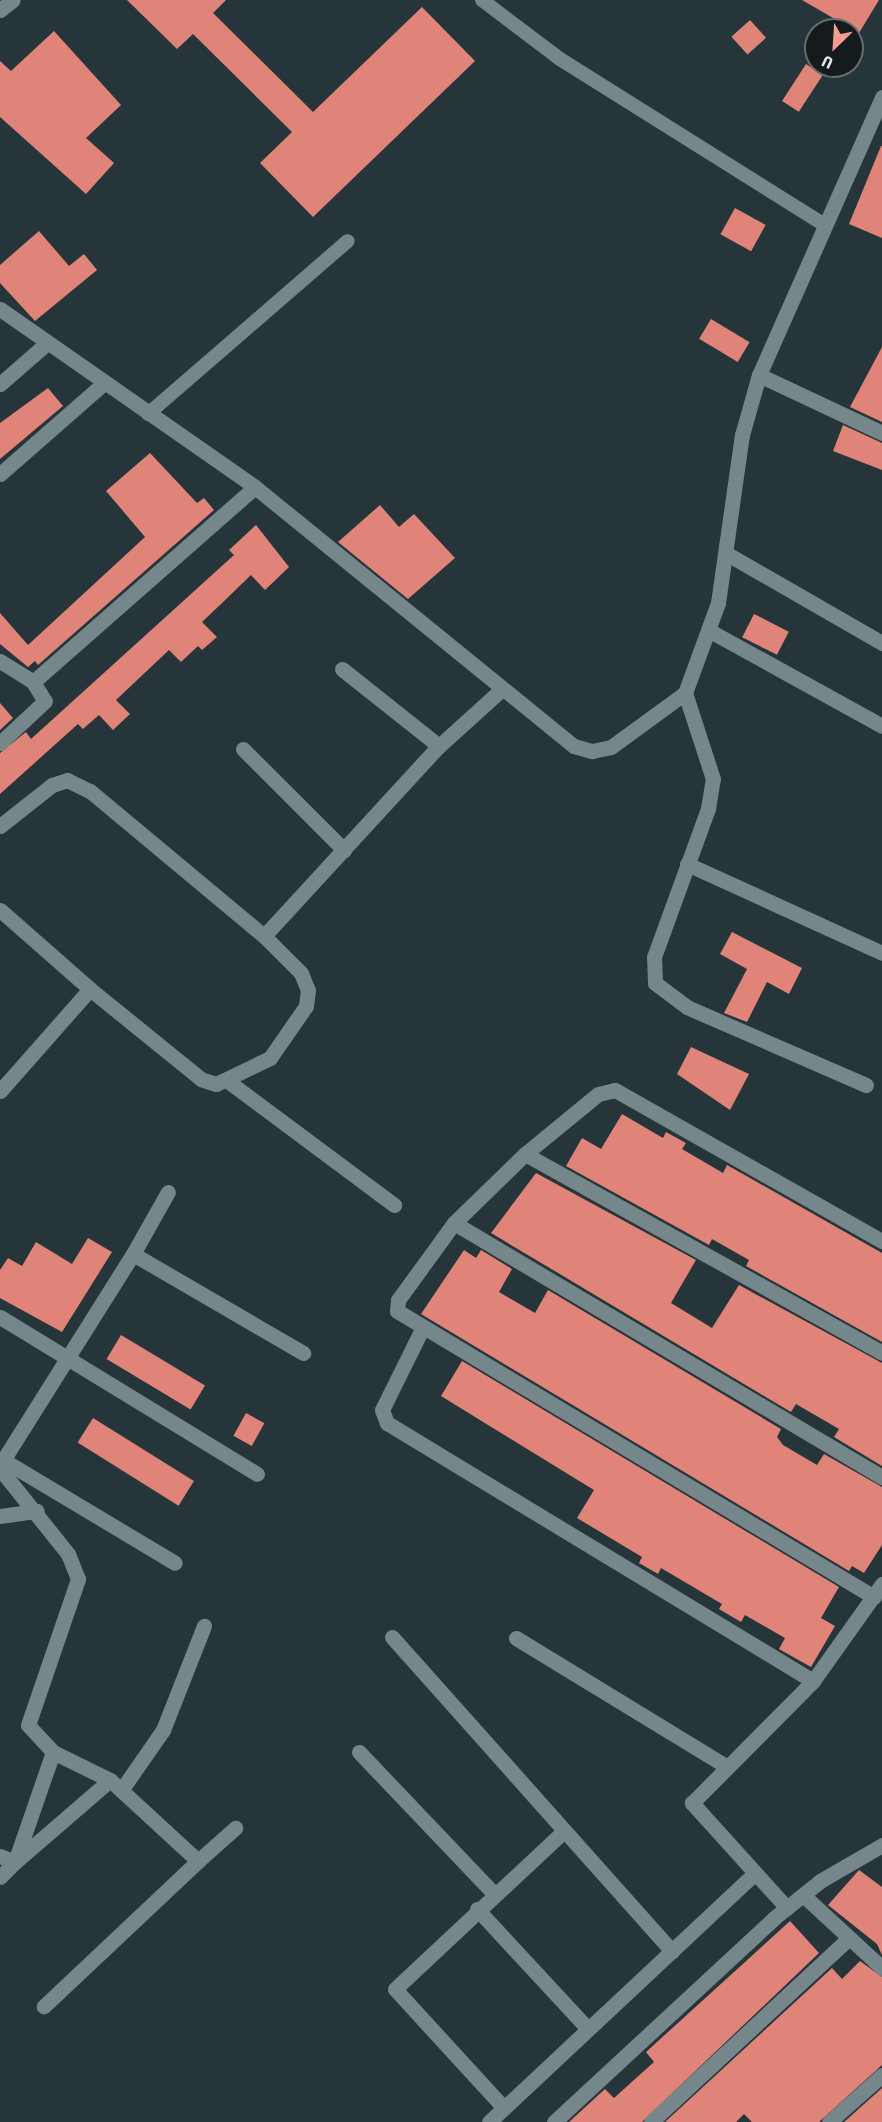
<!DOCTYPE html>
<html>
<head>
<meta charset="utf-8">
<style>
	body { margin:0 }
	#map { position:relative; width:882px; height:2122px; overflow:hidden; background:#26353a; font-family:"Asap Condensed",sans-serif }
	div>[style] { position:absolute }
	.building>* { inset:0; background:#e08378; transform-origin:0 0 }
	.service>* { height:14px; margin:-7px; padding:0 7px; transform-origin:7px; border-radius:7px; background:#76878c }
	.minor>* { height:15px; margin:-7.5px; padding:0 7.5px; transform-origin:7.5px; border-radius:7.5px; background:#76878c }
	.tertiary>* { height:15px; margin:-7.5px; padding:0 7.5px; transform-origin:7.5px; border-radius:7.5px; background:#76878c }
	span { translate:-50% -50%; white-space:nowrap; text-align:center; line-height:1.15; -webkit-text-stroke:6px #151b1d; paint-order:stroke }
	.north { position:absolute; left:804px; top:18px; width:60px; height:60px; box-sizing:border-box; background:#151b1d; border:2px solid #666d6f; border-radius:50%; rotate:205deg; font-size:16px; font-weight:700; line-height:24px; text-align:center; color:#dfe8eb }
	.north::after { content:''; display:block; margin:auto; width:21px; height:27px; background:#f59c90; clip-path:polygon(50% 0,100% 100%,50% 72%,0 100%) }
</style>
</head>
<body>
<div id="map">
	<div class="building">
		<div style="clip-path:polygon(127px 0,226px 0,213px 13px,313px 112px,422px 7px,475px 61px,313px 217px,260px 163px,292px 132px,193px 34px,177px 49px)"></div>
		<div style="clip-path:polygon(802px 0,879px 0,859px 33px)"></div>
		<div style="left:750px;top:20px;width:24px;height:25px;rotate:48deg"></div>
		<div style="clip-path:polygon(54px 31px,121px 105px,86px 138px,114px 163px,86px 194px,0 117px,0 61px,11px 71px)"></div>
		<div style="left:806px;top:64px;width:20px;height:44px;rotate:33deg"></div>
		<div style="clip-path:polygon(881px 146px,882px 146px,882px 238px,849px 224px)"></div>
		<div style="left:735px;top:208px;width:35px;height:30px;rotate:29deg"></div>
		<div style="clip-path:polygon(39px 231px,69px 266px,84px 254px,97px 270px,35px 321px,0 283px,0 265px)"></div>
		<div style="left:711px;top:319px;width:45px;height:23px;rotate:31deg"></div>
		<div style="clip-path:polygon(882px 347px,882px 422px,850px 407px)"></div>
		<div style="clip-path:polygon(48px 388px,63px 406px,0 459px,0 423px)"></div>
		<div style="clip-path:polygon(843px 425px,882px 443px,882px 470px,833px 451px)"></div>
		<div style="clip-path:polygon(150px 453px,197px 503px,204px 498px,214px 510px,38px 665px,35px 661px,28px 667px,0 644px,0 613px,28px 645px,145px 537px,106px 491px)"></div>
		<div style="clip-path:polygon(380px 505px,399px 527px,414px 514px,455px 558px,408px 599px,338px 542px)"></div>
		<div style="clip-path:polygon(256px 525px,289px 567px,265px 590px,251px 575px,221px 604px,202px 622px,217px 637px,202px 650px,198px 646px,181px 662px,169px 650px,116px 700px,130px 714px,113px 730px,99px 715px,83px 729px,78px 724px,0 794px,0 753px,26px 732px,31px 739px,234px 555px,229px 550px)"></div>
		<div style="left:754px;top:614px;width:39px;height:26px;rotate:27deg"></div>
		<div style="clip-path:polygon(0 703px,13px 718px,0 730px)"></div>
		<div style="clip-path:polygon(732px 932px,802px 968px,789px 994px,767px 982px,747px 1022px,724px 1013px,747px 969px,720px 954px)"></div>
		<div style="clip-path:polygon(691px 1047px,749px 1074px,730px 1110px,677px 1074px)"></div>
		<div style="clip-path:polygon(622px 1114px,663px 1138px,666px 1132px,686px 1143px,682px 1149px,723px 1173px,727px 1165px,882px 1253px,882px 1342px,746px 1266px,749px 1260px,712px 1239px,709px 1245px,566px 1166px,582px 1138px,601px 1149px)"></div>
		<div style="clip-path:polygon(536px 1173px,696px 1260px,671px 1303px,712px 1328px,739px 1285px,882px 1363px,882px 1466px,834px 1437px,839px 1429px,796px 1404px,791px 1412px,491px 1233px)"></div>
		<div style="clip-path:polygon(88px 1238px,112px 1252px,62px 1332px,0 1298px,0 1270px,8px 1258px,22px 1266px,36px 1242px,72px 1264px)"></div>
		<div style="clip-path:polygon(464px 1250px,476px 1258px,481px 1250px,512px 1269px,499px 1292px,535px 1313px,548px 1290px,781px 1429px,777px 1437px,783px 1445px,817px 1465px,824px 1454px,882px 1487px,882px 1545px,864px 1573px,852px 1566px,849px 1571px,421px 1314px)"></div>
		<div style="left:121px;top:1335px;width:98px;height:28px;rotate:31deg"></div>
		<div style="clip-path:polygon(462px 1361px,839px 1587px,821px 1618px,835px 1626px,811px 1667px,779px 1649px,785px 1638px,745px 1615px,741px 1622px,719px 1609px,722px 1604px,661px 1568px,658px 1574px,639px 1563px,642px 1557px,577px 1518px,594px 1490px,441px 1396px)"></div>
		<div style="left:246px;top:1413px;width:21px;height:26px;rotate:29deg"></div>
		<div style="left:93px;top:1418px;width:119px;height:29px;rotate:32deg"></div>
		<div style="clip-path:polygon(859px 1870px,882px 1887px,882px 1955px,877px 1944px,828px 1905px)"></div>
		<div style="clip-path:polygon(790px 1921px,819px 1953px,642px 2122px,569px 2122px,605px 2089px,614px 2098px,654px 2062px,646px 2052px)"></div>
		<div style="clip-path:polygon(860px 1961px,882px 1977px,882px 2065px,819px 2122px,752px 2122px,744px 2114px,736px 2122px,665px 2122px,832px 1968px,842px 1979px)"></div>
		<div style="clip-path:polygon(882px 2088px,882px 2122px,844px 2122px)"></div>
	</div>
	<div class="service">
		<div style="left:482px;top:0;width:98px;rotate:37.1deg"></div>
		<div style="left:560px;top:59px;width:310px;rotate:32.1deg"></div>
		<div style="left:148px;top:414px;width:264px;rotate:-40.9deg"></div>
	</div>
	<div class="minor">
		<div style="left:0;top:309px;width:311px;rotate:34.9deg"></div>
		<div style="left:255px;top:487px;width:411px;rotate:39.1deg"></div>
		<div style="left:574px;top:746px;width:19px;rotate:16deg"></div>
		<div style="left:592px;top:751px;width:19px;rotate:-12deg"></div>
		<div style="left:611px;top:747px;width:92px;rotate:-36.1deg"></div>
		<div style="left:759px;top:375px;width:136px;rotate:25.2deg"></div>
		<div style="left:0;top:384px;width:62px;rotate:-41.1deg"></div>
		<div style="left:0;top:474px;width:138px;rotate:-41.2deg"></div>
		<div style="left:729px;top:555px;width:177px;rotate:29.9deg"></div>
		<div style="left:710px;top:631px;width:196px;rotate:28.9deg"></div>
		<div style="left:0;top:661px;width:39px;rotate:32deg"></div>
		<div style="left:33px;top:682px;width:22px;rotate:58deg"></div>
		<div style="left:45px;top:701px;width:62px;rotate:137deg"></div>
		<div style="left:342px;top:669px;width:124px;rotate:38.4deg"></div>
		<div style="left:33px;top:682px;width:295px;rotate:-41.3deg"></div>
		<div style="left:243px;top:749px;width:143px;rotate:45deg"></div>
		<div style="left:0;top:826px;width:66px;rotate:-38.3deg"></div>
		<div style="left:52px;top:785px;width:16px;rotate:-18deg"></div>
		<div style="left:67px;top:780px;width:25px;rotate:26deg"></div>
		<div style="left:90px;top:791px;width:226px;rotate:39.8deg"></div>
		<div style="left:264px;top:936px;width:52px;rotate:45deg"></div>
		<div style="left:301px;top:973px;width:18px;rotate:68deg"></div>
		<div style="left:308px;top:990px;width:16px;rotate:97deg"></div>
		<div style="left:306px;top:1006px;width:63px;rotate:124.7deg"></div>
		<div style="left:270px;top:1058px;width:60px;rotate:154.3deg"></div>
		<div style="left:216px;top:1084px;width:16px;rotate:-162deg"></div>
		<div style="left:201px;top:1079px;width:143px;rotate:-141deg"></div>
		<div style="left:687px;top:864px;width:214px;rotate:24.5deg"></div>
		<div style="left:0;top:910px;width:120px;rotate:41.3deg"></div>
		<div style="left:90px;top:989px;width:136px;rotate:131.4deg"></div>
		<div style="left:264px;top:936px;width:258px;rotate:-47.4deg"></div>
		<div style="left:439px;top:746px;width:84px;rotate:-42.1deg"></div>
		<div style="left:229px;top:1082px;width:206px;rotate:36.7deg"></div>
		<div style="left:866px;top:1085px;width:195px;rotate:-156.5deg"></div>
		<div style="left:687px;top:1007px;width:40px;rotate:-143deg"></div>
		<div style="left:655px;top:983px;width:26px;rotate:-92deg"></div>
		<div style="left:654px;top:957px;width:158px;rotate:-70deg"></div>
		<div style="left:708px;top:809px;width:30px;rotate:-81deg"></div>
		<div style="left:713px;top:779px;width:90px;rotate:-108deg"></div>
		<div style="left:685px;top:693px;width:96px;rotate:-69.9deg"></div>
		<div style="left:718px;top:603px;width:170px;rotate:-81.9deg"></div>
		<div style="left:742px;top:435px;width:62px;rotate:-74.2deg"></div>
		<div style="left:759px;top:375px;width:304px;rotate:-66.1deg"></div>
		<div style="left:525px;top:1154px;width:409px;rotate:29.1deg"></div>
		<div style="left:454px;top:1223px;width:498px;rotate:30.7deg"></div>
		<div style="left:133px;top:1254px;width:71px;rotate:-60.6deg"></div>
		<div style="left:0;top:1317px;width:301px;rotate:31.4deg"></div>
		<div style="left:422px;top:1329px;width:90px;rotate:116.3deg"></div>
		<div style="left:382px;top:1410px;width:14px;rotate:69deg"></div>
		<div style="left:387px;top:1423px;width:498px;rotate:31.2deg"></div>
		<div style="left:813px;top:1681px;width:119px;rotate:-54.6deg"></div>
		<div style="left:3px;top:1460px;width:200px;rotate:30.9deg"></div>
		<div style="left:0;top:1465px;width:249px;rotate:-57.8deg"></div>
		<div style="left:133px;top:1254px;width:197px;rotate:30.2deg"></div>
		<div style="left:0;top:1469px;width:109px;rotate:51.3deg"></div>
		<div style="left:68px;top:1554px;width:27px;rotate:68deg"></div>
		<div style="left:78px;top:1579px;width:154px;rotate:108.9deg"></div>
		<div style="left:28px;top:1725px;width:37px;rotate:47deg"></div>
		<div style="left:53px;top:1752px;width:64px;rotate:26.2deg"></div>
		<div style="left:110px;top:1780px;width:120px;rotate:42.6deg"></div>
		<div style="left:198px;top:1861px;width:212px;rotate:136.7deg"></div>
		<div style="left:0;top:1516px;width:37px;rotate:-8deg"></div>
		<div style="left:874px;top:1597px;width:556px;rotate:-149.05deg"></div>
		<div style="left:397px;top:1311px;width:11px;rotate:-85deg"></div>
		<div style="left:398px;top:1300px;width:95px;rotate:-54deg"></div>
		<div style="left:454px;top:1223px;width:99px;rotate:-44.2deg"></div>
		<div style="left:525px;top:1154px;width:94px;rotate:-39.4deg"></div>
		<div style="left:598px;top:1094px;width:17px;rotate:-13deg"></div>
		<div style="left:615px;top:1090px;width:307px;rotate:29.5deg"></div>
		<div style="left:392px;top:1637px;width:421px;rotate:48.3deg"></div>
		<div style="left:516px;top:1638px;width:247px;rotate:31.4deg"></div>
		<div style="left:53px;top:1752px;width:116px;rotate:109.1deg"></div>
		<div style="left:15px;top:1862px;width:125px;rotate:-40.8deg"></div>
		<div style="left:359px;top:1752px;width:196px;rotate:46.4deg"></div>
		<div style="left:122px;top:1789px;width:72px;rotate:-55.2deg"></div>
		<div style="left:163px;top:1730px;width:112px;rotate:-68.5deg"></div>
		<div style="left:0;top:1856px;width:16px;rotate:22deg"></div>
		<div style="left:15px;top:1862px;width:21px;rotate:135deg"></div>
		<div style="left:198px;top:1861px;width:50px;rotate:-41.7deg"></div>
		<div style="left:803px;top:1895px;width:108px;rotate:42.7deg"></div>
		<div style="left:787px;top:1908px;width:142px;rotate:-132.1deg"></div>
		<div style="left:692px;top:1803px;width:172px;rotate:-45.2deg"></div>
		<div style="left:477px;top:1909px;width:163px;rotate:47.2deg"></div>
		<div style="left:504px;top:2108px;width:161px;rotate:-132.5deg"></div>
		<div style="left:395px;top:1989px;width:231px;rotate:-43.1deg"></div>
		<div style="left:489px;top:2122px;width:364px;rotate:-43.1deg"></div>
		<div style="left:554px;top:2122px;width:300px;rotate:-42.8deg"></div>
		<div style="left:774px;top:1918px;width:59px;rotate:-38.8deg"></div>
		<div style="left:820px;top:1881px;width:72px;rotate:-30.1deg"></div>
		<div style="left:651px;top:2122px;width:267px;rotate:-42.9deg"></div>
		<div style="left:829px;top:2122px;width:71px;rotate:-41.6deg"></div>
	</div>
	<div class="tertiary">
		<div style="left:0;top:10px;width:16px;rotate:-38deg"></div>
	</div>
	<div class="north">U</div>
</div>
</body>
</html>
